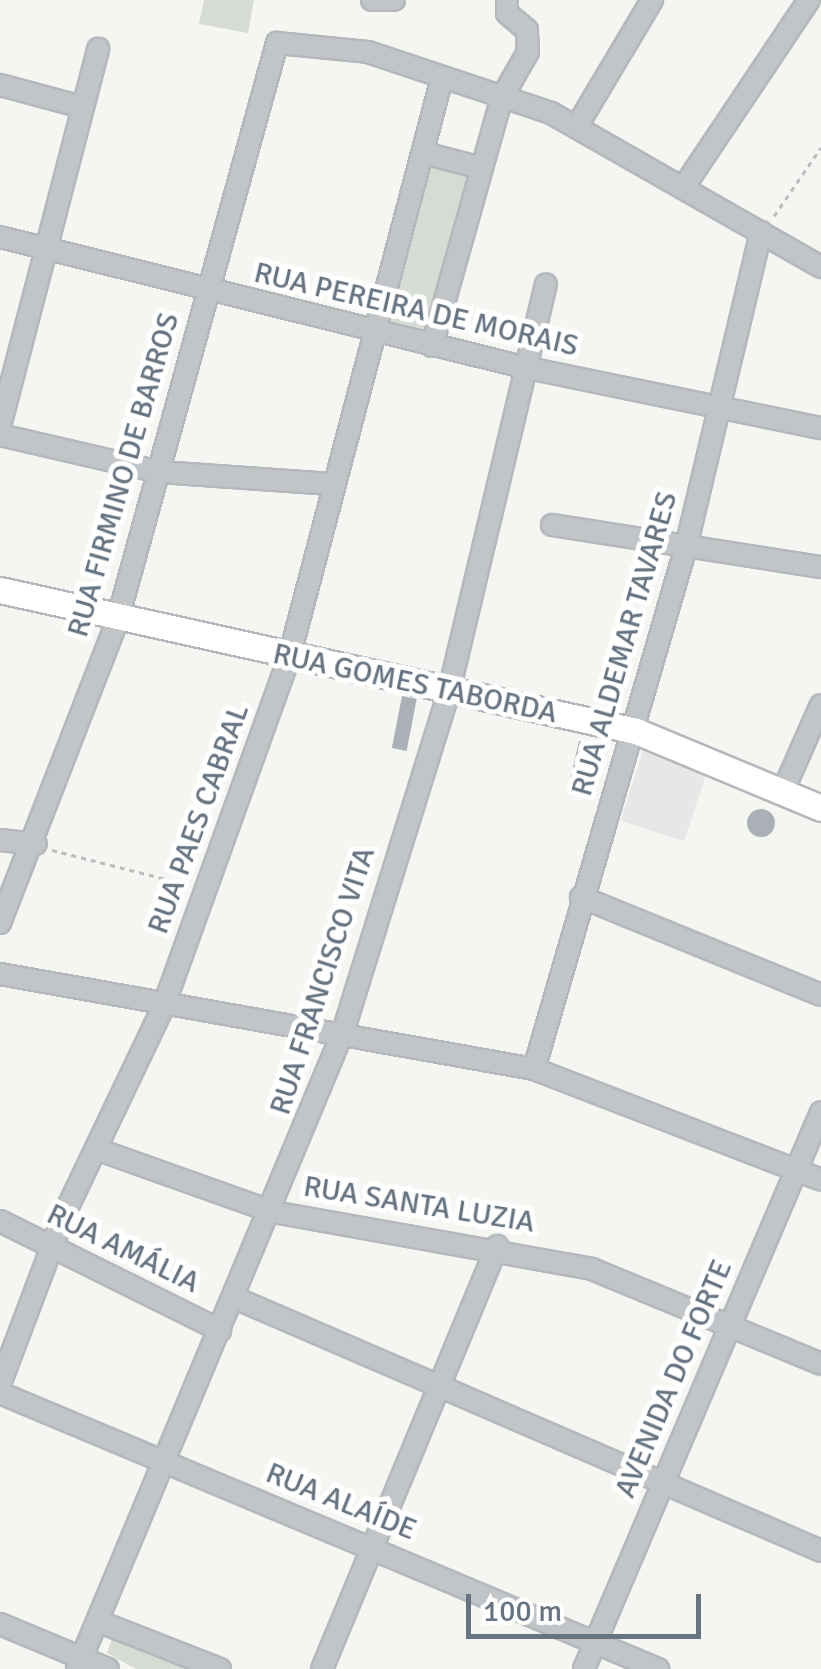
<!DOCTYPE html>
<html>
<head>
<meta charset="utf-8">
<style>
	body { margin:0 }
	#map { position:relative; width:821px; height:1669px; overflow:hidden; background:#f5f6f2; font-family:Signika,sans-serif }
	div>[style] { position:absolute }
	.built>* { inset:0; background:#e6e7e6; transform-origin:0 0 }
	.green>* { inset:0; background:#d6dcd3; transform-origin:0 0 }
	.building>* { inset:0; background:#aab0b6; transform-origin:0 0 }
	.round { border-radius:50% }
	.path>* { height:2.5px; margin-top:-1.25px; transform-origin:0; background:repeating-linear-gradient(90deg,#bbbdbf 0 5px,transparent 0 10px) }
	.roads { filter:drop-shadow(2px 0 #b4b8bc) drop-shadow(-2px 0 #b4b8bc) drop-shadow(0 2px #b4b8bc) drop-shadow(0 -2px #b4b8bc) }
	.minor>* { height:20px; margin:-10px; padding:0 10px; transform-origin:10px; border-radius:10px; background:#c1c5c8 }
	.major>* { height:25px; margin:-12.5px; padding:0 12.5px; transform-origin:12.5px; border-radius:12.5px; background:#fff }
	span { translate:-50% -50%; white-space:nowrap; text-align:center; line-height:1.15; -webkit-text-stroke:10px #fff; paint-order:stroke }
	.street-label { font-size:30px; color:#667482 }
	.scale { position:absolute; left:466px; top:1594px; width:235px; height:45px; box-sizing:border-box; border:5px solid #667482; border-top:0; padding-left:12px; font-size:30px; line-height:35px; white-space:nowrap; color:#667482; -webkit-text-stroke:8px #fff; paint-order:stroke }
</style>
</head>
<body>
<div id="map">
	<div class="built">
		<div style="left:643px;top:751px;width:67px;height:73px;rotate:18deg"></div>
	</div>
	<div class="green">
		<div style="clip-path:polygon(204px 0,254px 0,248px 33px,199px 24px)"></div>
		<div style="left:424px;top:163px;width:49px;height:169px;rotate:12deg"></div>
		<div style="clip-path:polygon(113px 1636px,203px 1669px,136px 1669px,107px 1653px)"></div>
	</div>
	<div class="building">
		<div style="left:402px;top:696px;width:15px;height:53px;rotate:11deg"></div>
		<div style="left:579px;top:741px;width:23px;height:39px;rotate:13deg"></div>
		<div class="round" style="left:747px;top:809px;width:28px;height:28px"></div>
	</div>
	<div class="path">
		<div style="left:774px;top:216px;width:83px;rotate:-55.7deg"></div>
		<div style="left:52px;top:850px;width:141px;rotate:14.3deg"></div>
	</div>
	<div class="roads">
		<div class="minor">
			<div style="left:372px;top:0;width:22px"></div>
			<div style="left:0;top:85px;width:85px;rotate:15deg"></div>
			<div style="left:577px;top:126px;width:147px;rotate:-59.2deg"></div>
			<div style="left:424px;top:153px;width:59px;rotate:14.7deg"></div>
			<div style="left:683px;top:188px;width:226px;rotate:-56.2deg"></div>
			<div style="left:0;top:237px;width:539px;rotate:13.96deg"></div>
			<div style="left:523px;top:367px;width:304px;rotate:11.6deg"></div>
			<div style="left:432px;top:346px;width:259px;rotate:-74.3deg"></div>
			<div style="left:502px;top:97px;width:52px;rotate:-60deg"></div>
			<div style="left:528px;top:52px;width:22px;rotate:-93deg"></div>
			<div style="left:527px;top:30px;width:26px;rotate:-140deg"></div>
			<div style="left:507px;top:13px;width:13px;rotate:-90deg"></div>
			<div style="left:0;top:426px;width:390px;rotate:-75.4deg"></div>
			<div style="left:0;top:435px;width:164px;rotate:13deg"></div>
			<div style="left:160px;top:472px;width:172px;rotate:4deg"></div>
			<div style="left:552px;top:525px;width:272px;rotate:8.9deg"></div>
			<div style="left:783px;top:791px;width:94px;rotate:-66.2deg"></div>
			<div style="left:0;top:840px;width:36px;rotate:6deg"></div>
			<div style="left:581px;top:897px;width:259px;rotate:22.2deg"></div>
			<div style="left:0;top:923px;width:327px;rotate:-68.8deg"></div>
			<div style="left:118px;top:618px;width:597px;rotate:-74.54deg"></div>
			<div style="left:277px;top:43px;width:91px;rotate:5.6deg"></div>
			<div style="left:368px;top:52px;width:193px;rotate:18.4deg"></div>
			<div style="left:551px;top:113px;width:311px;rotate:29.7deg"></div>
			<div style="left:0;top:974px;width:542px;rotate:10.09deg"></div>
			<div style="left:534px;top:1069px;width:308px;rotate:21.1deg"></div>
			<div style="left:534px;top:1069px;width:544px;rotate:-73.77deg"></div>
			<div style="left:686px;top:547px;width:324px;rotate:-76.6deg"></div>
			<div style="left:96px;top:1149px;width:188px;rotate:19.6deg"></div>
			<div style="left:273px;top:1212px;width:324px;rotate:10.1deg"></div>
			<div style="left:592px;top:1269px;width:248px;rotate:22.5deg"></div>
			<div style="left:0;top:1221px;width:246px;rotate:26.4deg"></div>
			<div style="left:235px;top:1298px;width:638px;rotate:23.35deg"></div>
			<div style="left:0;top:1384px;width:181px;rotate:-69.3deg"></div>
			<div style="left:64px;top:1215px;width:233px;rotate:-64.5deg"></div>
			<div style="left:164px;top:1005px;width:369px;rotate:-70.2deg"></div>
			<div style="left:289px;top:658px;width:600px;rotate:-75.22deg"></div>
			<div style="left:0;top:1393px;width:714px;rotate:22.76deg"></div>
			<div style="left:100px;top:1622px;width:129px;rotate:21.4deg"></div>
			<div style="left:0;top:1624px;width:117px;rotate:22.6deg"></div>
			<div style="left:77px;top:1669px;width:690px;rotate:-67.34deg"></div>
			<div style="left:343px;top:1032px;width:357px;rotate:-72.7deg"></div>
			<div style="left:449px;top:691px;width:418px;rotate:-76.6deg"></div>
			<div style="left:322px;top:1669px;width:458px;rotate:-67.5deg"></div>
			<div style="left:584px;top:1669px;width:605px;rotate:-66.95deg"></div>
		</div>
		<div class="major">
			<div style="left:0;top:590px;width:651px;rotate:12.5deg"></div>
			<div style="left:636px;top:731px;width:200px;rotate:22.6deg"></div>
		</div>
	</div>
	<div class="street-label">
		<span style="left:416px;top:310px;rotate:13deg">RUA PEREIRA DE MORAIS</span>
		<span style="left:124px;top:475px;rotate:-74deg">RUA FIRMINO DE BARROS</span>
		<span style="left:625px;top:644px;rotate:-74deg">RUA ALDEMAR TAVARES</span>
		<span style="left:415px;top:684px;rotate:12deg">RUA GOMES TABORDA</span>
		<span style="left:199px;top:819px;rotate:-70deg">RUA PAES CABRAL</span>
		<span style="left:323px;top:981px;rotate:-72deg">RUA FRANCISCO VITA</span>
		<span style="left:419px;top:1205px;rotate:9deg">RUA SANTA LUZIA</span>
		<span style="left:123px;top:1249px;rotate:26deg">RUA AMÁLIA</span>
		<span style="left:674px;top:1379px;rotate:-67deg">AVENIDA DO FORTE</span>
		<span style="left:341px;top:1502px;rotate:22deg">RUA ALAÍDE</span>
	</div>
	<div class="scale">100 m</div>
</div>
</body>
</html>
